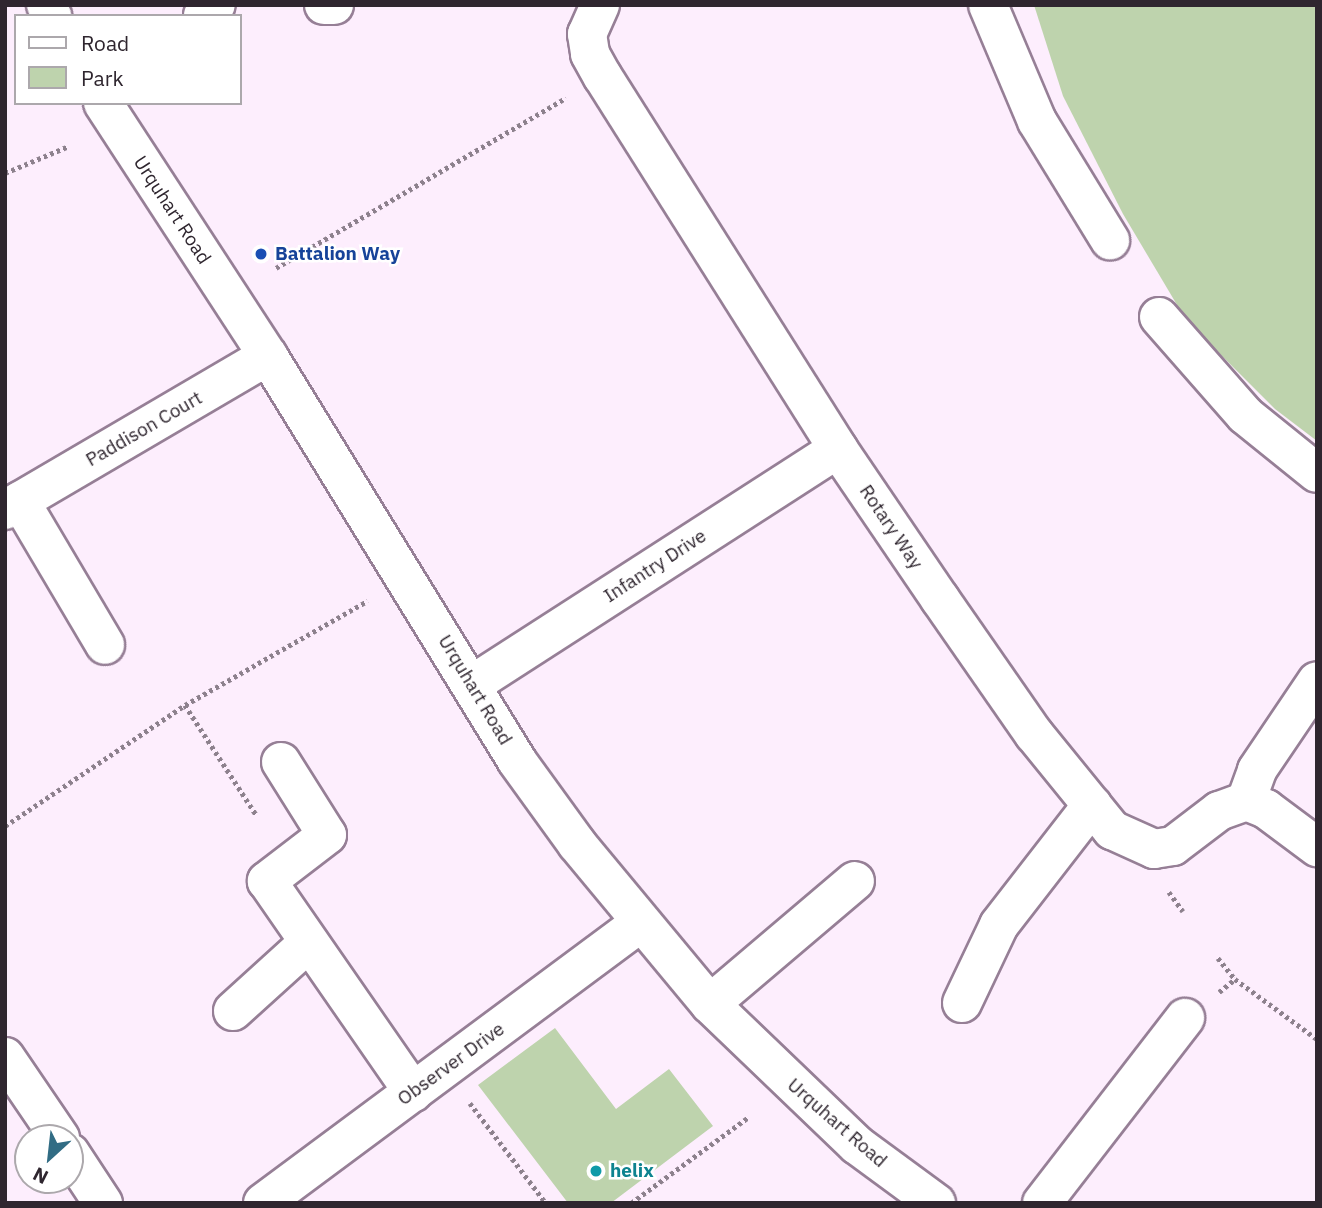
<!DOCTYPE html>
<html>
<head>
<meta charset="utf-8">
<style>
	body { margin:0 }
	#map { position:relative; width:1322px; height:1208px; overflow:hidden; background:#fdeefd; font-family:"IBM Plex Sans",sans-serif }
	div>[style] { position:absolute }
	.green>* { inset:0; background:#bed3ad }
	.path>* { height:4.5px; margin-top:-2.25px; transform-origin:0; background:repeating-linear-gradient(90deg,#8d818d 0 3.5px,transparent 0 7px) }
	.roads { filter:drop-shadow(2px 0 #967f96) drop-shadow(-2px 0 #967f96) drop-shadow(0 2px #967f96) drop-shadow(0 -2px #967f96) }
	.minor>* { height:38px; margin:-19px; padding:0 19px; transform-origin:19px; border-radius:19px; background:#fff }
	.dots>* { width:19px; height:19px; translate:-50% -50%; box-sizing:border-box; border:4px solid #fff; border-radius:50% }
	span { translate:-50% -50%; white-space:nowrap; text-align:center; line-height:1.15; -webkit-text-stroke:5px #fff; paint-order:stroke }
	.street-label { font-size:19px; color:#2f262f }
	.transit-label { font-size:19px; color:#164399; font-weight:700 }
	.left { translate:0 -50%; text-align:left }
	.culture-label { font-size:19px; color:#0d838f; font-weight:700 }
	.frame { position:absolute; inset:0; border:7px solid #2f262f; pointer-events:none }
	.legend { position:absolute; left:14px; top:14px; width:228px; height:91px; box-sizing:border-box; background:#fff; border:2px solid #aca8ac; margin:0; padding:9px 12px; list-style:none; font-size:21px; color:#2f262f }
	.legend li { display:flex; align-items:center; gap:14px; height:35px }
	.legend b { width:35px; border:2px solid #aca8ac }
	.north { position:absolute; left:14px; top:1124px; width:70px; height:70px; box-sizing:border-box; background:#fff; border:2px solid #aca8ac; border-radius:50%; rotate:207deg; font-size:19px; font-weight:700; line-height:28px; text-align:center; color:#2f262f }
	.north::after { content:''; display:block; margin:auto; width:24px; height:32px; background:#316c84; clip-path:polygon(50% 0,100% 100%,50% 72%,0 100%) }
</style>
</head>
<body>
<div id="map">
	<div class="green">
		<div style="clip-path:polygon(1034px 5px,1317px 5px,1317px 441px,1275px 409px,1186px 320px,1123px 214px,1063px 96px)"></div>
		<div style="clip-path:polygon(555px 1028px,616px 1109px,669px 1069px,713px 1126px,611px 1203px,568px 1203px,478px 1085px)"></div>
	</div>
	<div class="path">
		<div style="left:5px;top:173px;width:69px;rotate:-22.9deg"></div>
		<div style="left:276px;top:268px;width:336px;rotate:-30.4deg"></div>
		<div style="left:185px;top:705px;width:132px;rotate:57deg"></div>
		<div style="left:5px;top:826px;width:217px;rotate:-33.9deg"></div>
		<div style="left:185px;top:705px;width:210px;rotate:-29.7deg"></div>
		<div style="left:1169px;top:892px;width:24px;rotate:54deg"></div>
		<div style="left:1218px;top:958px;width:27px;rotate:51deg"></div>
		<div style="left:1235px;top:979px;width:102px;rotate:36.2deg"></div>
		<div style="left:1219px;top:992px;width:21px;rotate:-39deg"></div>
		<div style="left:470px;top:1103px;width:126px;rotate:52.8deg"></div>
		<div style="left:631px;top:1203px;width:144px;rotate:-36.2deg"></div>
	</div>
	<div class="roads">
		<div class="minor">
			<div style="left:46px;top:5px;width:13px;rotate:61deg"></div>
			<div style="left:324px;top:5px;width:10px"></div>
			<div style="left:600px;top:5px;width:32px;rotate:114deg"></div>
			<div style="left:587px;top:34px;width:20px;rotate:81deg"></div>
			<div style="left:590px;top:54px;width:26px;rotate:61deg"></div>
			<div style="left:603px;top:77px;width:440px;rotate:57.7deg"></div>
			<div style="left:838px;top:449px;width:181px;rotate:55.8deg"></div>
			<div style="left:940px;top:599px;width:165px;rotate:55.2deg"></div>
			<div style="left:1034px;top:734px;width:124px;rotate:50.9deg"></div>
			<div style="left:1112px;top:830px;width:46px;rotate:24.3deg"></div>
			<div style="left:1154px;top:849px;width:19px;rotate:-9deg"></div>
			<div style="left:1173px;top:846px;width:58px;rotate:-37.3deg"></div>
			<div style="left:1219px;top:811px;width:29px;rotate:-20deg"></div>
			<div style="left:1246px;top:801px;width:22px;rotate:22deg"></div>
			<div style="left:1266px;top:809px;width:64px;rotate:36.7deg"></div>
			<div style="left:988px;top:5px;width:126px;rotate:67.1deg"></div>
			<div style="left:1037px;top:121px;width:140px;rotate:58.5deg"></div>
			<div style="left:203px;top:15px;width:16px;rotate:-38deg"></div>
			<div style="left:103px;top:103px;width:302px;rotate:56.9deg"></div>
			<div style="left:268px;top:356px;width:475px;rotate:58.4deg"></div>
			<div style="left:517px;top:761px;width:102px;rotate:54.1deg"></div>
			<div style="left:577px;top:844px;width:208px;rotate:50.3deg"></div>
			<div style="left:710px;top:1004px;width:204px;rotate:43.8deg"></div>
			<div style="left:857px;top:1145px;width:98px;rotate:36.3deg"></div>
			<div style="left:1159px;top:317px;width:130px;rotate:48.7deg"></div>
			<div style="left:1245px;top:415px;width:92px;rotate:38.9deg"></div>
			<div style="left:20px;top:501px;width:167px;rotate:59.4deg"></div>
			<div style="left:5px;top:510px;width:305px;rotate:-30.4deg"></div>
			<div style="left:473px;top:684px;width:434px;rotate:-32.8deg"></div>
			<div style="left:281px;top:762px;width:86px;rotate:57.8deg"></div>
			<div style="left:327px;top:835px;width:76px;rotate:142.5deg"></div>
			<div style="left:267px;top:881px;width:257px;rotate:55.3deg"></div>
			<div style="left:1246px;top:801px;width:33px;rotate:-70deg"></div>
			<div style="left:1257px;top:770px;width:107px;rotate:-56deg"></div>
			<div style="left:962px;top:1003px;width:86px;rotate:-64.6deg"></div>
			<div style="left:999px;top:925px;width:152px;rotate:-52.2deg"></div>
			<div style="left:710px;top:1004px;width:190px;rotate:-40.3deg"></div>
			<div style="left:233px;top:1011px;width:101px;rotate:-42.2deg"></div>
			<div style="left:5px;top:1057px;width:98px;rotate:55.8deg"></div>
			<div style="left:70px;top:1153px;width:60px;rotate:56.6deg"></div>
			<div style="left:263px;top:1203px;width:468px;rotate:-36.6deg"></div>
			<div style="left:1042px;top:1203px;width:234px;rotate:-52.3deg"></div>
		</div>
	</div>
	<div class="dots">
		<div style="left:261px;top:254px;background:#1a4fb4"></div>
		<div style="left:596px;top:1171px;background:#0f9aa8"></div>
	</div>
	<div class="street-label">
		<span style="left:172px;top:210px;rotate:57deg">Urquhart Road</span>
		<span style="left:144px;top:429px;rotate:-30deg">Paddison Court</span>
		<span style="left:891px;top:527px;rotate:56deg">Rotary Way</span>
		<span style="left:655px;top:566px;rotate:-33deg">Infantry Drive</span>
		<span style="left:475px;top:690px;rotate:59deg">Urquhart Road</span>
		<span style="left:451px;top:1064px;rotate:-36deg">Observer Drive</span>
		<span style="left:837px;top:1123px;rotate:41deg">Urquhart Road</span>
	</div>
	<div class="transit-label">
		<span class="left" style="left:275px;top:254px">Battalion Way</span>
	</div>
	<div class="culture-label">
		<span class="left" style="left:610px;top:1171px">helix</span>
	</div>
	<div class="frame"></div>
	<ul class="legend">
	<li><b style="height:9px;background:#fff"></b>Road</li>
	<li><b style="height:19px;background:#bed3ad"></b>Park</li>
	</ul>
	<div class="north">N</div>
</div>
</body>
</html>
